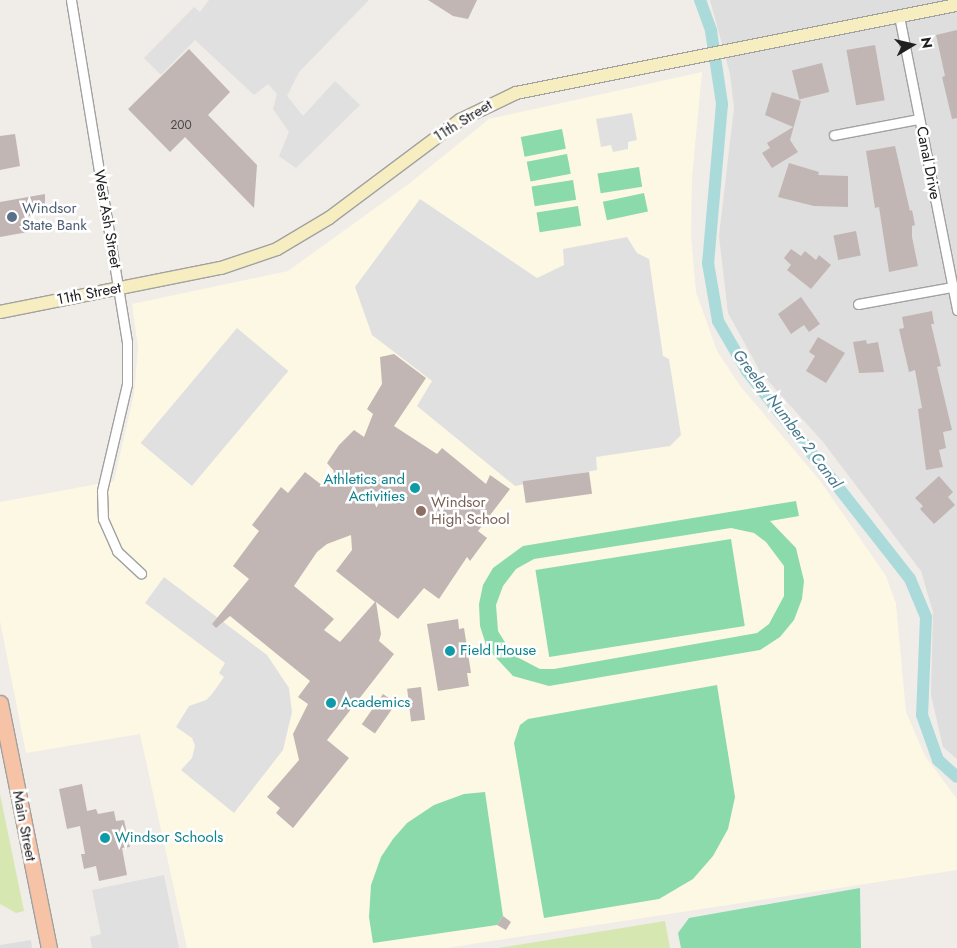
<!DOCTYPE html>
<html>
<head>
<meta charset="utf-8">
<style>
	body { margin:0 }
	#map { position:relative; width:957px; height:948px; overflow:hidden; background:#f0ece8; font-family:Jost,sans-serif }
	div>[style] { position:absolute }
	.residential>* { inset:0; background:#dedede }
	.education>* { inset:0; background:#fdf8e4 }
	.grass>* { inset:0; background:#d7e7b1 }
	.pitch>* { inset:0; background:#8bdaab; transform-origin:0 0 }
	.parking>* { inset:0; background:#e0e0e0; transform-origin:0 0 }
	.canal>* { height:12px; margin:-6px; padding:0 6px; transform-origin:6px; border-radius:6px; background:#abdadb }
	.building>* { inset:0; background:#c1b6b4; transform-origin:0 0 }
	.roads { filter:drop-shadow(1px 0 #a1a1a1) drop-shadow(-1px 0 #a1a1a1) drop-shadow(0 1px #a1a1a1) drop-shadow(0 -1px #a1a1a1) }
	.street>* { height:9px; margin:-4.5px; padding:0 4.5px; transform-origin:4.5px; border-radius:4.5px; background:#fff }
	.secondary>* { height:12px; margin:-6px; padding:0 6px; transform-origin:6px; border-radius:6px; background:#f6edc0 }
	.primary>* { height:15px; margin:-7.5px; padding:0 7.5px; transform-origin:7.5px; border-radius:7.5px; background:#f6c3a7 }
	.dots>* { width:14px; height:14px; translate:-50% -50%; box-sizing:border-box; border:2px solid #fff; border-radius:50% }
	span { translate:-50% -50%; white-space:nowrap; text-align:center; line-height:1.15; -webkit-text-stroke:5px #fff; paint-order:stroke }
	.number-label { font-size:12px; color:#484645 }
	.number-label span { -webkit-text-stroke-width:0 }
	.street-label { font-size:15px; color:#202020 }
	.service-label { font-size:15px; color:#4e5e75 }
	.left { translate:0 -50%; text-align:left }
	.culture-label { font-size:15px; color:#0d838f }
	.right { translate:-100% -50%; text-align:right }
	.education-label { font-size:15px; color:#785e54 }
	.water-label { font-size:16px; color:#45788c; font-style:italic }
	.north { position:absolute; left:887px; top:20px; width:50px; height:50px; -webkit-text-stroke:4px #fff; paint-order:stroke; rotate:81deg; font-size:14px; font-weight:700; line-height:20px; text-align:center; color:#202020 }
	.north::after { content:''; display:block; margin:auto; width:18px; height:22px; background:#202020; clip-path:polygon(50% 0,100% 100%,50% 72%,0 100%) }
</style>
</head>
<body>
<div id="map">
	<div class="residential">
		<div style="clip-path:polygon(710px 0,957px 0,957px 759px,943px 747px,931px 695px,933px 612px,921px 571px,823px 442px,761px 373px,728px 313px,719px 236px,734px 108px,730px 74px)"></div>
		<div style="clip-path:polygon(31px 940px,32px 948px,0 948px,0 945px)"></div>
	</div>
	<div class="education">
		<div style="clip-path:polygon(702px 72px,692px 177px,691px 236px,696px 292px,717px 351px,741px 387px,821px 482px,886px 576px,896px 604px,906px 712px,925px 756px,957px 799px,957px 870px,446px 948px,187px 948px,140px 734px,26px 753px,0 621px,0 502px,114px 481px,134px 394px,138px 347px,132px 304px,288px 271px,410px 183px,489px 119px)"></div>
	</div>
	<div class="grass">
		<div style="clip-path:polygon(0 794px,24px 911px,16px 913px,0 904px)"></div>
		<div style="clip-path:polygon(665px 921px,670px 948px,498px 948px)"></div>
	</div>
	<div class="pitch">
		<div style="left:562px;top:129px;width:20px;height:42px;rotate:79deg"></div>
		<div style="left:567px;top:154px;width:20px;height:41px;rotate:79deg"></div>
		<div style="left:639px;top:167px;width:20px;height:42px;rotate:81deg"></div>
		<div style="left:573px;top:180px;width:20px;height:42px;rotate:81deg"></div>
		<div style="left:644px;top:193px;width:19px;height:42px;rotate:78deg"></div>
		<div style="left:578px;top:206px;width:20px;height:42px;rotate:81deg"></div>
		<div style="clip-path:polygon(evenodd,796px 501px,799px 516px,770px 521px,796px 548px,804px 581px,802px 599px,794px 620px,780px 637px,760px 650px,549px 686px,513px 676px,487px 648px,480px 626px,479px 604px,483px 585px,493px 568px,523px 546px,796px 501px,731px 528px,754px 533px,766px 542px,784px 566px,784px 596px,769px 624px,757px 633px,554px 669px,540px 669px,513px 655px,498px 631px,496px 605px,503px 586px,516px 569px,534px 559px,731px 528px)"></div>
		<div style="left:731px;top:539px;width:88px;height:198px;rotate:81deg"></div>
		<div style="clip-path:polygon(717px 685px,735px 797px,728px 829px,713px 856px,693px 879px,659px 899px,544px 918px,514px 743px,520px 725px,528px 719px)"></div>
		<div style="clip-path:polygon(485px 792px,503px 916px,497px 925px,373px 943px,369px 917px,371px 885px,381px 857px,393px 839px,407px 823px,434px 805px,464px 794px)"></div>
		<div style="clip-path:polygon(860px 888px,861px 948px,681px 948px,678px 933px,689px 918px)"></div>
	</div>
	<div class="parking">
		<div style="clip-path:polygon(209px 0,369px 0,299px 72px,287px 96px,303px 116px,335px 81px,360px 105px,296px 168px,279px 156px,289px 132px,273px 109px,277px 94px,268px 84px,254px 95px,195px 40px,161px 75px,144px 58px,194px 7px,200px 12px)"></div>
		<div style="clip-path:polygon(632px 113px,637px 140px,628px 142px,628px 149px,613px 152px,611px 145px,601px 147px,596px 119px)"></div>
		<div style="clip-path:polygon(420px 199px,537px 278px,564px 265px,563px 249px,627px 237px,637px 253px,649px 259px,663px 356px,669px 359px,681px 435px,670px 446px,596px 457px,597px 470px,515px 486px,417px 406px,432px 381px,372px 335px,355px 287px)"></div>
		<div style="left:237px;top:328px;width:67px;height:150px;rotate:40deg"></div>
		<div style="clip-path:polygon(164px 577px,267px 655px,289px 688px,292px 712px,283px 750px,234px 813px,181px 770px,192px 758px,195px 746px,192px 738px,176px 727px,189px 706px,206px 700px,212px 694px,224px 677px,219px 673px,225px 663px,145px 603px)"></div>
		<div style="clip-path:polygon(164px 875px,179px 948px,92px 948px,90px 937px,101px 934px,92px 890px)"></div>
	</div>
	<div class="canal">
		<div style="left:700px;top:0;width:33px;rotate:70deg"></div>
		<div style="left:711px;top:31px;width:74px;rotate:81.4deg"></div>
		<div style="left:722px;top:104px;width:160px;rotate:95deg"></div>
		<div style="left:708px;top:263px;width:59px;rotate:80.2deg"></div>
		<div style="left:718px;top:321px;width:58px;rotate:59.9deg"></div>
		<div style="left:747px;top:371px;width:264px;rotate:51.9deg"></div>
		<div style="left:910px;top:579px;width:41px;rotate:67.2deg"></div>
		<div style="left:926px;top:617px;width:98px;rotate:92.3deg"></div>
		<div style="left:922px;top:715px;width:48px;rotate:70.4deg"></div>
		<div style="left:938px;top:760px;width:25px;rotate:42deg"></div>
	</div>
	<div class="building">
		<div style="clip-path:polygon(428px 0,477px 0,468px 19px,453px 16px)"></div>
		<div style="clip-path:polygon(957px 30px,957px 118px,952px 119px,942px 77px,945px 76px,936px 35px)"></div>
		<div style="left:875px;top:45px;width:56px;height:29px;rotate:80deg"></div>
		<div style="clip-path:polygon(189px 49px,230px 92px,208px 115px,257px 165px,254px 208px,185px 137px,170px 152px,128px 109px)"></div>
		<div style="left:822px;top:63px;width:30px;height:31px;rotate:76deg"></div>
		<div style="clip-path:polygon(772px 92px,801px 101px,790px 140px,798px 152px,772px 168px,762px 153px,770px 148px,767px 143px,793px 127px,765px 115px)"></div>
		<div style="clip-path:polygon(15px 134px,20px 166px,0 170px,0 136px)"></div>
		<div style="clip-path:polygon(895px 146px,910px 211px,912px 210px,915px 225px,912px 226px,912px 237px,918px 266px,889px 272px,879px 207px,875px 208px,866px 151px)"></div>
		<div style="clip-path:polygon(789px 163px,819px 172px,818px 175px,848px 176px,848px 207px,814px 206px,778px 197px)"></div>
		<div style="clip-path:polygon(45px 194px,45px 209px,25px 218px,28px 232px,0 237px,0 202px)"></div>
		<div style="left:856px;top:231px;width:25px;height:23px;rotate:79deg"></div>
		<div style="clip-path:polygon(791px 249px,801px 256px,805px 251px,816px 260px,819px 255px,831px 265px,811px 289px,787px 270px,791px 265px,784px 258px)"></div>
		<div style="clip-path:polygon(801px 297px,820px 324px,809px 332px,804px 325px,791px 334px,778px 314px)"></div>
		<div style="clip-path:polygon(932px 311px,934px 324px,931px 324px,941px 366px,937px 367px,952px 430px,943px 432px,946px 448px,939px 450px,943px 467px,926px 470px,918px 409px,922px 408px,915px 370px,909px 372px,899px 329px,904px 328px,902px 317px)"></div>
		<div style="clip-path:polygon(818px 337px,845px 353px,826px 383px,806px 371px,815px 356px,809px 352px)"></div>
		<div style="clip-path:polygon(866px 340px,867px 344px,878px 342px,884px 372px,859px 373px,853px 342px)"></div>
		<div style="clip-path:polygon(evenodd,394px 354px,426px 378px,394px 426px,437px 454px,442px 448px,486px 484px,490px 475px,510px 489px,478px 531px,487px 538px,470px 561px,467px 557px,439px 599px,424px 588px,398px 619px,376px 602px,381px 634px,379px 641px,394px 654px,327px 740px,349px 758px,293px 828px,276px 813px,280px 808px,267px 797px,299px 760px,293px 734px,308px 704px,298px 697px,310px 681px,230px 616px,216px 628px,212px 624px,249px 579px,233px 566px,259px 531px,252px 525px,281px 487px,288px 493px,305px 472px,323px 486px,334px 471px,327px 463px,339px 445px,354px 430px,364px 437px,373px 414px,367px 409px,382px 384px,380px 357px,394px 354px,351px 535px,352px 550px,336px 571px,375px 602px,340px 642px,324px 630px,334px 619px,294px 586px,317px 552px,327px 544px,351px 535px)"></div>
		<div style="left:589px;top:472px;width:22px;height:67px;rotate:82deg"></div>
		<div style="clip-path:polygon(939px 476px,953px 492px,948px 497px,955px 505px,934px 524px,920px 509px,923px 506px,915px 498px)"></div>
		<div style="clip-path:polygon(458px 619px,459px 629px,464px 628px,471px 673px,467px 673px,469px 686px,438px 691px,427px 624px)"></div>
		<div style="left:421px;top:687px;width:33px;height:14px;rotate:83deg"></div>
		<div style="left:383px;top:694px;width:16px;height:37px;rotate:35deg"></div>
		<div style="clip-path:polygon(82px 784px,87px 811px,96px 809px,98px 814px,114px 811px,116px 821px,124px 820px,130px 847px,122px 848px,127px 875px,99px 881px,96px 866px,84px 869px,81px 854px,85px 854px,80px 826px,67px 829px,59px 789px)"></div>
		<div style="clip-path:polygon(503px 916px,511px 922px,506px 930px,497px 925px)"></div>
	</div>
	<div class="roads">
		<div class="street">
			<div style="left:71px;top:0;width:347px;rotate:80.7deg"></div>
			<div style="left:127px;top:342px;width:42px;rotate:90deg"></div>
			<div style="left:127px;top:384px;width:110px;rotate:103.2deg"></div>
			<div style="left:102px;top:491px;width:28px;rotate:88deg"></div>
			<div style="left:103px;top:519px;width:35px;rotate:66deg"></div>
			<div style="left:117px;top:551px;width:33px;rotate:43deg"></div>
			<div style="left:899px;top:16px;width:300px;rotate:78.8deg"></div>
			<div style="left:834px;top:135px;width:86px;rotate:-10.7deg"></div>
			<div style="left:858px;top:304px;width:96px;rotate:-10.3deg"></div>
		</div>
		<div class="secondary">
			<div style="left:0;top:312px;width:225px;rotate:-11.3deg"></div>
			<div style="left:221px;top:268px;width:59px;rotate:-18.7deg"></div>
			<div style="left:277px;top:249px;width:61px;rotate:-30.8deg"></div>
			<div style="left:329px;top:218px;width:164px;rotate:-36.8deg"></div>
			<div style="left:460px;top:120px;width:62px;rotate:-25.7deg"></div>
			<div style="left:516px;top:93px;width:450px;rotate:-11.3deg"></div>
		</div>
		<div class="primary">
			<div style="left:0;top:703px;width:250px;rotate:78.7deg"></div>
		</div>
	</div>
	<div class="dots">
		<div style="left:12px;top:217px;background:#5c6f8a"></div>
		<div style="left:415px;top:488px;background:#0f9aa8"></div>
		<div style="left:421px;top:511px;background:#8d6e63"></div>
		<div style="left:450px;top:651px;background:#0f9aa8"></div>
		<div style="left:331px;top:703px;background:#0f9aa8"></div>
		<div style="left:105px;top:838px;background:#0f9aa8"></div>
	</div>
	<div class="number-label">
		<span style="left:181px;top:126px">200</span>
	</div>
	<div class="street-label">
		<span style="left:463px;top:121px;rotate:-32deg">11th Street</span>
		<span style="left:928px;top:163px;rotate:79deg">Canal Drive</span>
		<span style="left:107px;top:219px;rotate:80deg">West Ash Street</span>
		<span style="left:89px;top:294px;rotate:-11deg">11th Street</span>
		<span style="left:24px;top:826px;rotate:79deg">Main Street</span>
	</div>
	<div class="service-label">
		<span class="left" style="left:22px;top:217px">Windsor<br>State Bank</span>
	</div>
	<div class="culture-label">
		<span class="right" style="left:405px;top:488px">Athletics and<br>Activities</span>
		<span class="left" style="left:460px;top:651px">Field House</span>
		<span class="left" style="left:341px;top:703px">Academics</span>
		<span class="left" style="left:115px;top:838px">Windsor Schools</span>
	</div>
	<div class="education-label">
		<span class="left" style="left:431px;top:511px">Windsor<br>High School</span>
	</div>
	<div class="water-label">
		<span style="left:787px;top:419px;rotate:53deg">Greeley Number 2 Canal</span>
	</div>
	<div class="north">N</div>
</div>
</body>
</html>
